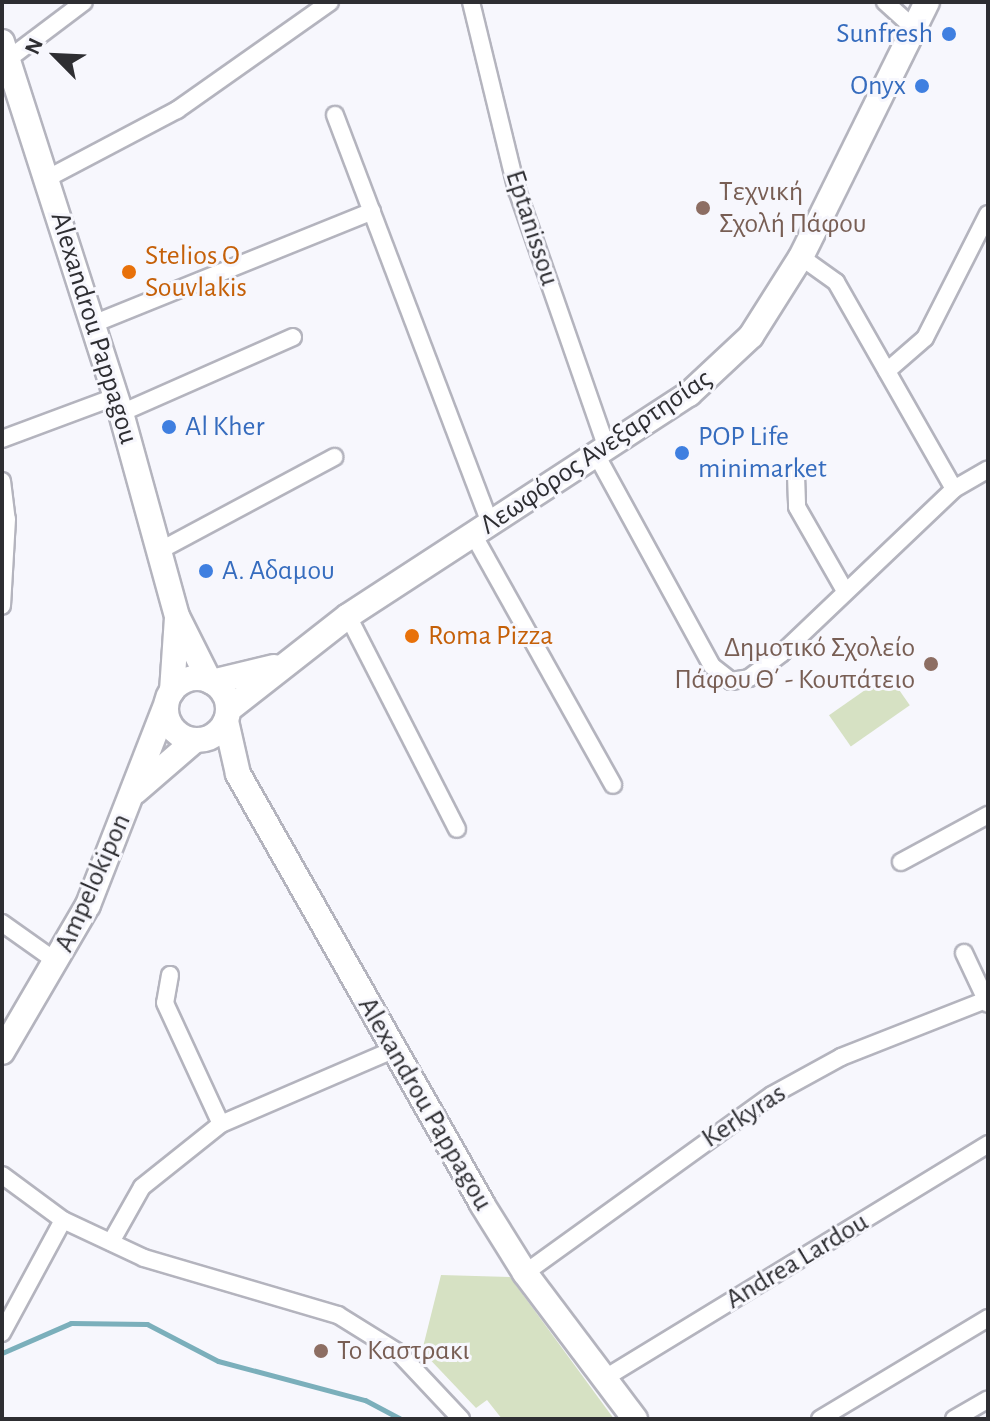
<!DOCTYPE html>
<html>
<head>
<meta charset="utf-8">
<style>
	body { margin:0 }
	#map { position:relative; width:990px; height:1421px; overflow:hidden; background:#f7f7fd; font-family:"Alegreya Sans",sans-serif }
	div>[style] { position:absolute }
	.green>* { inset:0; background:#d6e1c3; transform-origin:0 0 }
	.stream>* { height:5px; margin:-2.5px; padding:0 2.5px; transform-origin:2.5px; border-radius:2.5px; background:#7bafbb }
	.roads { filter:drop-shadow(2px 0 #b4b4be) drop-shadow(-2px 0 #b4b4be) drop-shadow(0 2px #b4b4be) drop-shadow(0 -2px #b4b4be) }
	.street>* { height:16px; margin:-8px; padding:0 8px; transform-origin:8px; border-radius:8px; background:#fff }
	.secondary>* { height:24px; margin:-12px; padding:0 12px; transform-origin:12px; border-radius:12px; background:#fff }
	.secondary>.ring { margin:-12px; padding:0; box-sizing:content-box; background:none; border:24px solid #fff; border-radius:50% }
	.dots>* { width:22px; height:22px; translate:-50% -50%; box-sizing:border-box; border:4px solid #f7f7fd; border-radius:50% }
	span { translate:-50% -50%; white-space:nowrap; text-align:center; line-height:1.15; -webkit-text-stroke:6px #f7f7fd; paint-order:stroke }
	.shop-label { font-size:28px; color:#366cbe }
	.right { translate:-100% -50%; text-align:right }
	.left { translate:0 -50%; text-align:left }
	.education-label { font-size:28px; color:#785e54 }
	.street-label { font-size:28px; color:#2e2e32 }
	.food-label { font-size:28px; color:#c56008 }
	.frame { position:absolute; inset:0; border:4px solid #2e2e32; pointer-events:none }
	.north { position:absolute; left:16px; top:16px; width:80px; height:80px; -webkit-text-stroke:6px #f7f7fd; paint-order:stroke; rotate:294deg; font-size:22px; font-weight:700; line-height:32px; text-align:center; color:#2e2e32 }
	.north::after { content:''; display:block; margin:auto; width:28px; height:36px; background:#2e2e32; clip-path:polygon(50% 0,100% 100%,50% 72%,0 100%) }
</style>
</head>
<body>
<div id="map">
	<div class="green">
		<div style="left:888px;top:674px;width:38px;height:72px;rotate:55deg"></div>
		<div style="clip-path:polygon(441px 1275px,510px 1277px,614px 1419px,502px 1419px,487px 1400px,476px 1408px,422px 1351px)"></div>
	</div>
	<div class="stream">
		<div style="left:2px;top:1353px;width:75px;rotate:-23.5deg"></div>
		<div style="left:71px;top:1323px;width:76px;rotate:0.8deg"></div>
		<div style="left:147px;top:1324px;width:80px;rotate:27.5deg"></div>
		<div style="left:218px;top:1361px;width:152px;rotate:14.9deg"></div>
		<div style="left:365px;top:1400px;width:40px;rotate:28deg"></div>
	</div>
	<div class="roads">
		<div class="street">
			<div style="left:471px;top:2px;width:194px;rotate:76.3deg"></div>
			<div style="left:517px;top:190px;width:274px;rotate:70.8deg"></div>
			<div style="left:885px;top:2px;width:39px;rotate:42deg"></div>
			<div style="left:7px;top:60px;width:96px;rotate:-37deg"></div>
			<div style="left:335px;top:115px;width:439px;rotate:69.2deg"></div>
			<div style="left:48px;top:178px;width:146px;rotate:-27.8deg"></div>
			<div style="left:177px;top:110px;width:187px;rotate:-35.2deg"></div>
			<div style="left:801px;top:257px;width:43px;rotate:35.5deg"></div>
			<div style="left:836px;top:282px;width:238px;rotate:60.3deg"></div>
			<div style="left:93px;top:324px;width:301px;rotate:-22deg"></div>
			<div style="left:887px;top:371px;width:50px;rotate:-41deg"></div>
			<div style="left:925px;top:338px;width:139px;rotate:-63.1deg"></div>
			<div style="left:121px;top:413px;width:188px;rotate:-23.8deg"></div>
			<div style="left:2px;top:439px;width:121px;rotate:-20.4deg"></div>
			<div style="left:597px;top:456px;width:239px;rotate:61.3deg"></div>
			<div style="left:712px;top:666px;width:24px;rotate:38deg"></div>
			<div style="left:731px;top:681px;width:18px;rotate:-9deg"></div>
			<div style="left:749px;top:678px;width:41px;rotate:-37.1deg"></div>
			<div style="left:782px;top:653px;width:238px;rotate:-43.6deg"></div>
			<div style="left:954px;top:489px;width:39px;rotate:-30deg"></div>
			<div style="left:796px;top:475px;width:32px;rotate:88deg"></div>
			<div style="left:797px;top:507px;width:95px;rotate:60.2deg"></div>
			<div style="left:2px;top:481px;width:38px;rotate:83deg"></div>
			<div style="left:7px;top:519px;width:87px;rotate:93.3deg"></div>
			<div style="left:474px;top:536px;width:285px;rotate:60.8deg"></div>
			<div style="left:159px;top:551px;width:199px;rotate:-28.2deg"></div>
			<div style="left:348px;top:616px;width:239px;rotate:62.9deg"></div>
			<div style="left:901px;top:862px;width:99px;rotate:-28.4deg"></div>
			<div style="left:2px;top:923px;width:67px;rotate:35.3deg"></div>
			<div style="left:964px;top:953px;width:56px;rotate:64.8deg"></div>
			<div style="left:170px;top:975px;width:28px;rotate:100deg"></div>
			<div style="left:165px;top:1003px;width:133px;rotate:65.2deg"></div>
			<div style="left:2px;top:1175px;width:76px;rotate:36.4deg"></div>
			<div style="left:63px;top:1220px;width:89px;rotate:25.1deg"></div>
			<div style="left:144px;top:1258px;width:202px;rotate:16.4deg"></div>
			<div style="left:338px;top:1315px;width:72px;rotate:31.9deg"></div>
			<div style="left:399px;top:1353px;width:91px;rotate:46.8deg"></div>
			<div style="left:111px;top:1242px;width:63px;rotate:-60.6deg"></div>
			<div style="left:142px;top:1187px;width:101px;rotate:-38.6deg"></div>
			<div style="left:221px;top:1124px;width:187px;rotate:-23.3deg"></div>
			<div style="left:525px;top:1273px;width:304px;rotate:-35.8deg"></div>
			<div style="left:772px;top:1095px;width:79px;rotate:-28.8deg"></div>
			<div style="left:841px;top:1057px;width:156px;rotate:-21.5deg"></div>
			<div style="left:2px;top:1333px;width:128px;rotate:-61.6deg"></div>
			<div style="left:605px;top:1378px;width:449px;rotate:-31.4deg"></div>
			<div style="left:820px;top:1419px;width:196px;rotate:-31deg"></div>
			<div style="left:954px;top:1419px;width:39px;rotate:-30deg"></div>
		</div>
		<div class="secondary">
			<div style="left:2px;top:42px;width:390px;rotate:72.2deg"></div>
			<div style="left:121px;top:413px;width:211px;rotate:74.6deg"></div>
			<div style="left:177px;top:616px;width:72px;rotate:63.4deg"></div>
			<div class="ring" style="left:166px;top:678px;width:38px;height:38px"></div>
			<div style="left:212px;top:682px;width:64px;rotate:-13.6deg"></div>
			<div style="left:172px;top:691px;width:73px;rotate:-86.1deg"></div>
			<div style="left:228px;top:710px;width:152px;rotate:-38.1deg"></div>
			<div style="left:348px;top:616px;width:407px;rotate:-33.1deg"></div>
			<div style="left:689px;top:394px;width:85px;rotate:-43.1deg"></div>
			<div style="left:751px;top:336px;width:93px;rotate:-57.7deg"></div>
			<div style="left:801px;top:257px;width:284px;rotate:-63.7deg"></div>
			<div style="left:226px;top:721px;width:54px;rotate:77.2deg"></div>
			<div style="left:238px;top:774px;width:494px;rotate:60.4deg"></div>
			<div style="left:482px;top:1204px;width:81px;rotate:58.1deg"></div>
			<div style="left:525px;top:1273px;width:183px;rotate:53deg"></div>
			<div style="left:135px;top:792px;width:78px;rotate:-40.8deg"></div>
			<div style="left:2px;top:1052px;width:170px;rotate:-59.7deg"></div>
			<div style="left:88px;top:905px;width:212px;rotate:-68.7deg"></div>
		</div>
	</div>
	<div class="dots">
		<div style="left:949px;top:34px;background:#3f7fe0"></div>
		<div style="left:922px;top:86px;background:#3f7fe0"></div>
		<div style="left:703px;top:208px;background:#8d6e63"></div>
		<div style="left:129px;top:272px;background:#e8710a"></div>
		<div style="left:169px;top:427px;background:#3f7fe0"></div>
		<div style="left:682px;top:453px;background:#3f7fe0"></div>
		<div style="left:206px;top:571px;background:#3f7fe0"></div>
		<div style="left:412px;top:636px;background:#e8710a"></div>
		<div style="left:931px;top:664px;background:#8d6e63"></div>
		<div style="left:321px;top:1351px;background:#8d6e63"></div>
	</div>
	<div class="shop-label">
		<span class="right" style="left:933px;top:34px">Sunfresh</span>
		<span class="right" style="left:906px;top:86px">Onyx</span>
		<span class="left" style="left:185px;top:427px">Al Kher</span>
		<span class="left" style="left:698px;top:453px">POP Life<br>minimarket</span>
		<span class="left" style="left:222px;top:571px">Α. Αδαμου</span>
	</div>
	<div class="education-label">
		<span class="left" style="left:719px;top:208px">Τεχνική<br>Σχολή Πάφου</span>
		<span class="right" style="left:915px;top:664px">Δημοτικό Σχολείο<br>Πάφου Θ΄ - Κουπάτειο</span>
		<span class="left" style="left:337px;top:1351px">Το Καστρακι</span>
	</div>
	<div class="street-label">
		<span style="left:532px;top:228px;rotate:72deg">Eptanissou</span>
		<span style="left:94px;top:328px;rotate:73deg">Alexandrou Pappagou</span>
		<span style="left:596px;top:452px;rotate:-34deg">Λεωφόρος Ανεξαρτησίας</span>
		<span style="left:93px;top:883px;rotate:-66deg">Ampelokipon</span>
		<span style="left:425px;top:1104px;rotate:60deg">Alexandrou Pappagou</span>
		<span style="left:744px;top:1116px;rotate:-33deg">Kerkyras</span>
		<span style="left:797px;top:1261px;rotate:-31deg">Andrea Lardou</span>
	</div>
	<div class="food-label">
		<span class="left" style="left:145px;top:272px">Stelios O<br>Souvlakis</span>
		<span class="left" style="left:428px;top:636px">Roma Pizza</span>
	</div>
	<div class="frame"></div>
	<div class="north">N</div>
</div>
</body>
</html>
